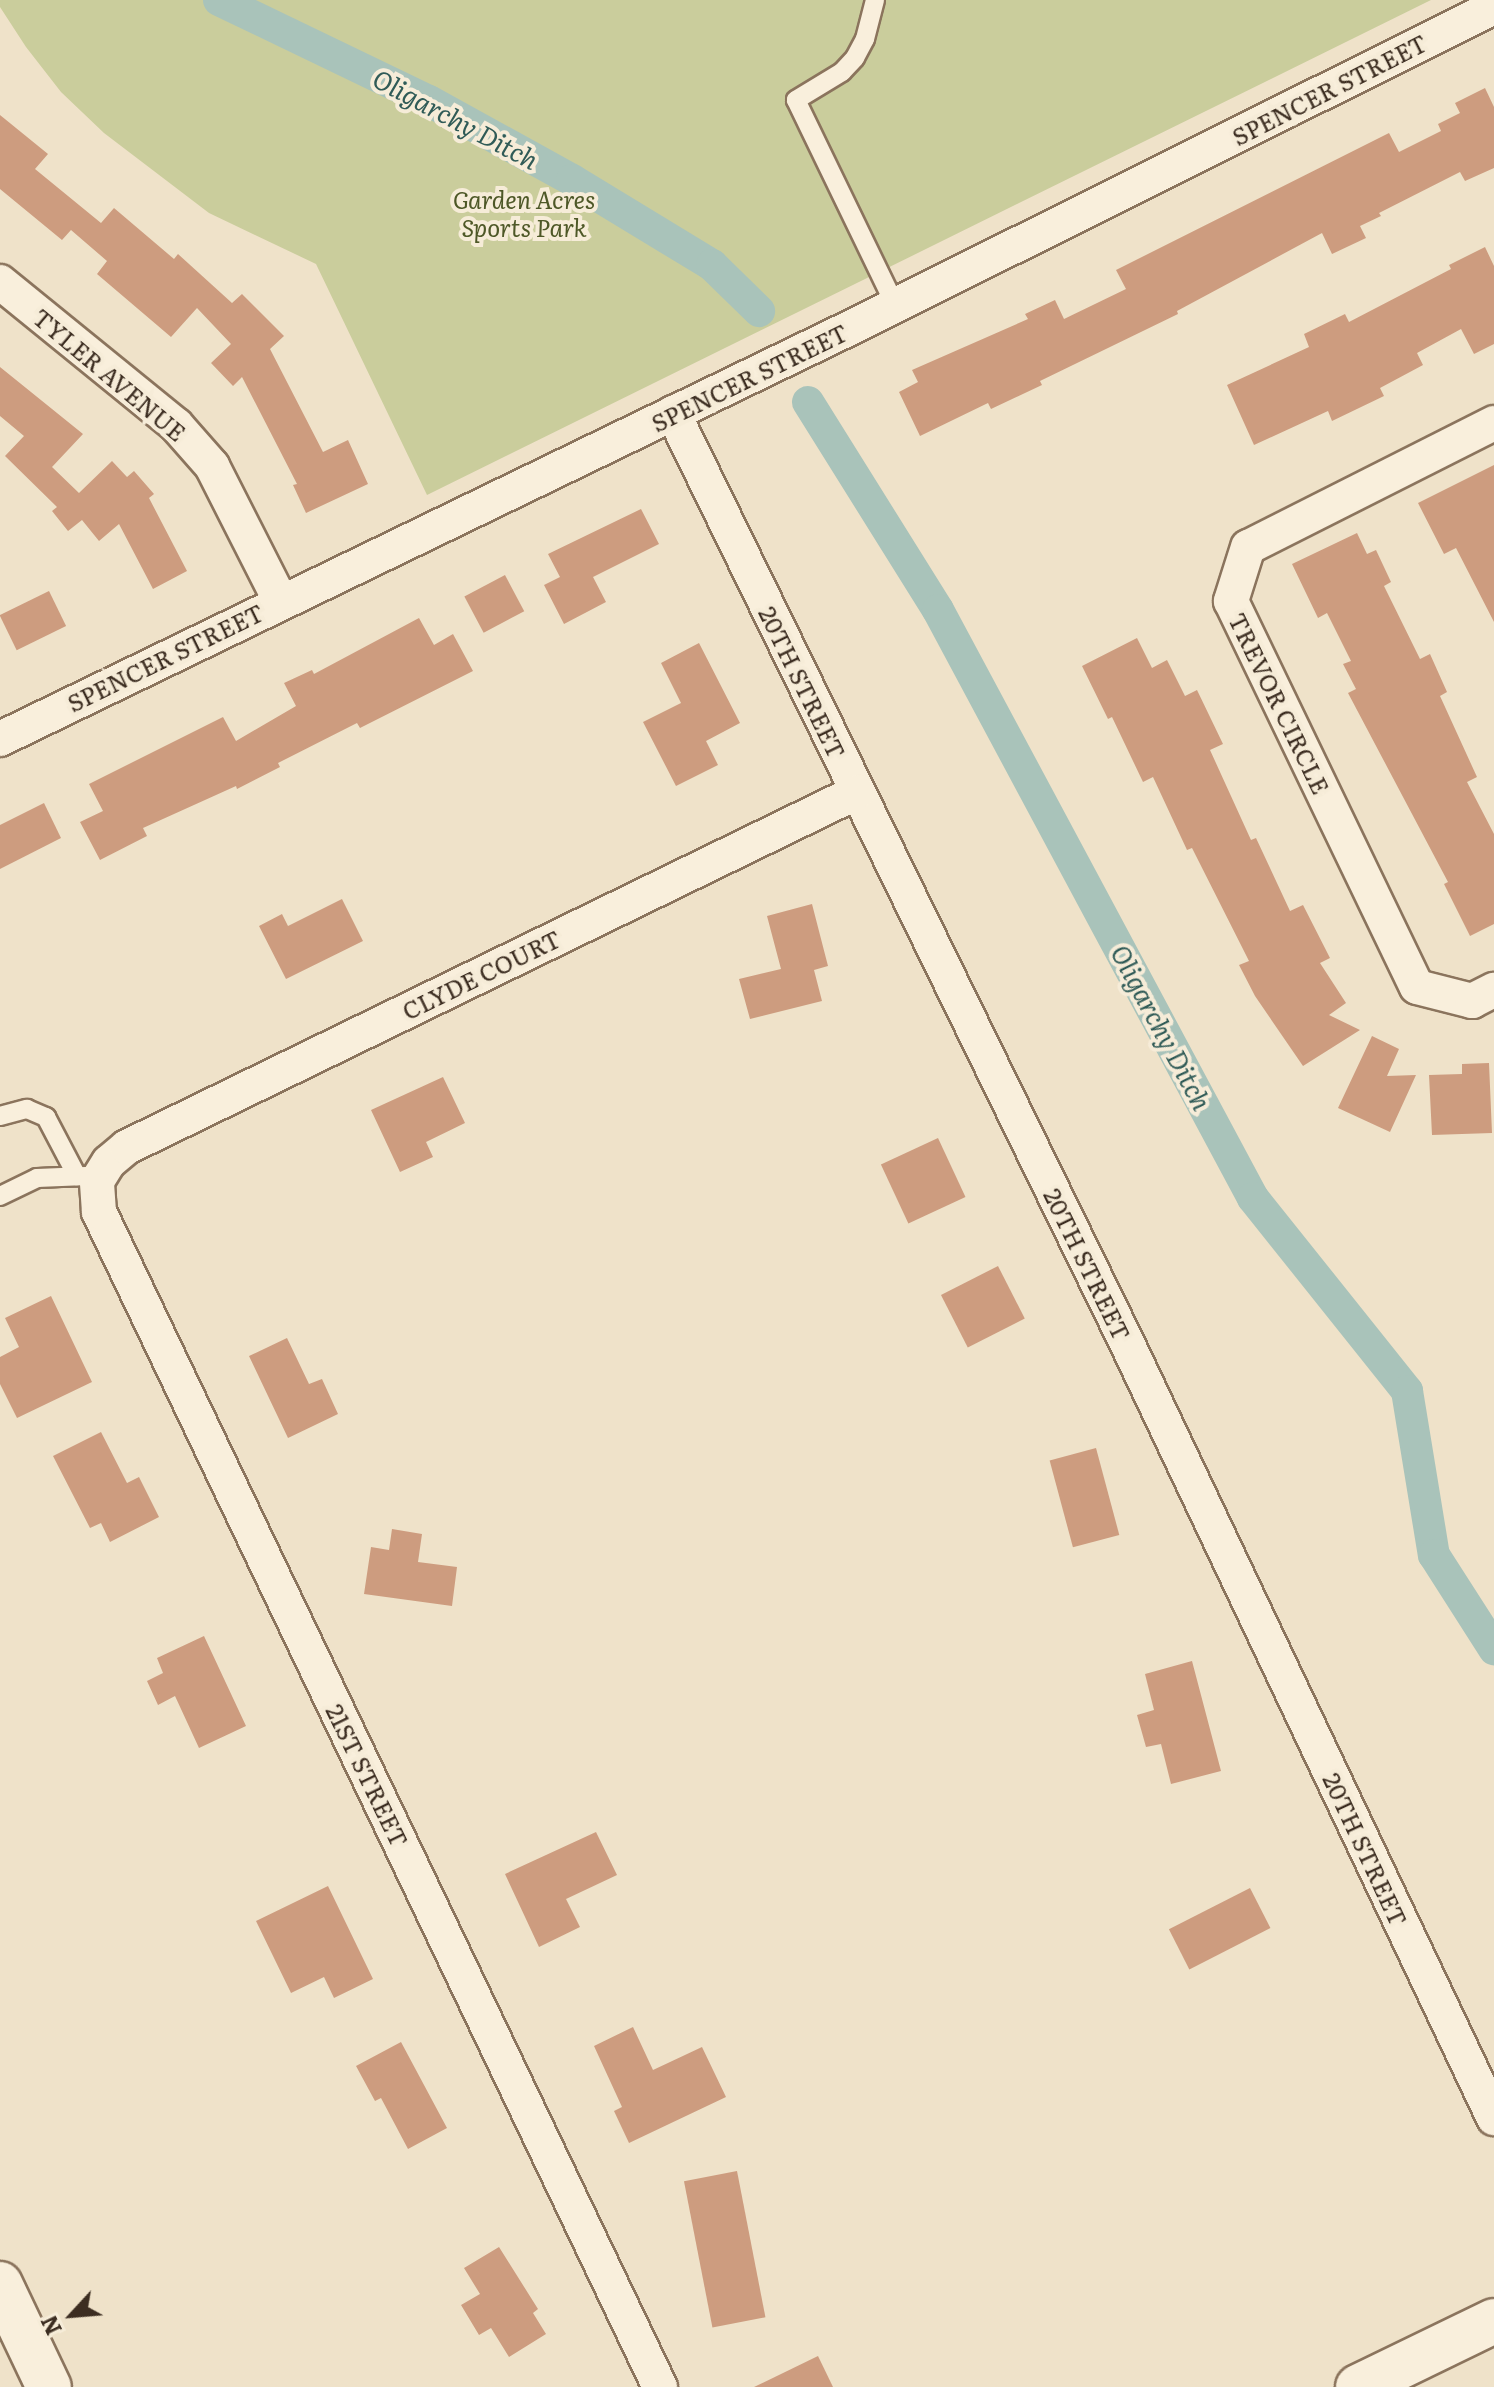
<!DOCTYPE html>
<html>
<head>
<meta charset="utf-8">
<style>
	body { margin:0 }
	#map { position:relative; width:1494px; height:2387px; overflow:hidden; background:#efe2c9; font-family:Literata,serif }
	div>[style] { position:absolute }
	.green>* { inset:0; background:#cacd9c }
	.canal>* { height:32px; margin:-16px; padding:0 16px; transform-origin:16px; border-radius:16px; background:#a9c3ba }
	.building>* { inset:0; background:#cd9c7f; transform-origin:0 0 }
	.roads { filter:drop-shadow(2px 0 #8b745d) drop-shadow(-2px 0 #8b745d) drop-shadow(0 2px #8b745d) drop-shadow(0 -2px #8b745d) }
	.service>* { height:18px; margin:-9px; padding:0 9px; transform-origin:9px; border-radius:9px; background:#f9efdc }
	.minor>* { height:34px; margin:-17px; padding:0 17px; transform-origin:17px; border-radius:17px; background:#f9efdc }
	.tertiary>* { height:44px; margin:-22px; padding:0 22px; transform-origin:22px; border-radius:22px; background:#f9efdc }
	.secondary>* { height:44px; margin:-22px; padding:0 22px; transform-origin:22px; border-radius:22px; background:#f9efdc }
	span { translate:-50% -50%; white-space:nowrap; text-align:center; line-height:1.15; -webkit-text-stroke:8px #f6ecd8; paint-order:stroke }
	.street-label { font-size:24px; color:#3c2d21 }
	.park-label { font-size:24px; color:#4e5827; font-style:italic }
	.water-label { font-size:26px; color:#305b57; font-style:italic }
	.north { position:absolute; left:32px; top:2275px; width:80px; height:80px; -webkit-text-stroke:6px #f6ecd8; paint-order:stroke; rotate:244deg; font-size:22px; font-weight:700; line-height:32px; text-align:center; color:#3c2d21 }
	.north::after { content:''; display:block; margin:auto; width:28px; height:36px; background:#3c2d21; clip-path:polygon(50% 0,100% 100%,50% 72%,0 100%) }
</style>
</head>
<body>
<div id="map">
	<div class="green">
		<div style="clip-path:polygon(0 0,1431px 0,427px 495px,316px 264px,209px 213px,104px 133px,61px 92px,26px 47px,0 7px)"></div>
	</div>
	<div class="canal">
		<div style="left:219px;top:0;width:233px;rotate:25.7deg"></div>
		<div style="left:429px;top:101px;width:163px;rotate:28.9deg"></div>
		<div style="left:572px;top:180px;width:164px;rotate:31.3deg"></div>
		<div style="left:712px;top:265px;width:66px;rotate:44.4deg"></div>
		<div style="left:808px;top:402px;width:245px;rotate:58deg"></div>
		<div style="left:938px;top:610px;width:667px;rotate:61.82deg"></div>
		<div style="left:1253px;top:1198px;width:247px;rotate:51.4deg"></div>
		<div style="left:1407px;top:1391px;width:166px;rotate:80.7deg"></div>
		<div style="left:1434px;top:1555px;width:112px;rotate:57.4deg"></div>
	</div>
	<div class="building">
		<div style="clip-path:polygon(1485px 88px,1494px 107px,1494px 168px,1465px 181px,1460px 172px,1379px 213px,1381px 216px,1360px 226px,1366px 238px,1332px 254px,1322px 233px,1177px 311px,1178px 314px,1040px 381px,1042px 385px,991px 409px,988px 403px,920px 436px,899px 392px,918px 382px,912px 370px,1028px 319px,1025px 314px,1055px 300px,1064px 319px,1126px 289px,1116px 270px,1389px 133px,1399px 152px,1441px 131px,1438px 124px,1460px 113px,1455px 103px)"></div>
		<div style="clip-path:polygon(0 115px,48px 154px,35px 169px,101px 223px,114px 208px,174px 259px,178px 254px,232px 303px,242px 294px,284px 336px,270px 349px,323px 452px,348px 440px,368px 484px,306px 513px,293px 485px,297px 484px,242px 377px,233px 386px,211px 363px,231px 344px,197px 308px,171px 337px,97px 274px,107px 261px,71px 230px,62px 240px,0 189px)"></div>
		<div style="clip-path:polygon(1485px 247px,1494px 266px,1494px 344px,1474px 354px,1461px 329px,1417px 353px,1423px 365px,1380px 388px,1384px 396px,1332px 421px,1328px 411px,1254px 445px,1227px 385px,1309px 347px,1304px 334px,1345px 314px,1349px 322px,1451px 269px,1449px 265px)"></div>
		<div style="clip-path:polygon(0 367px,83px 434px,52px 467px,79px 493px,112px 461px,127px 477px,134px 471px,154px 494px,149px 498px,187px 571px,153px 589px,119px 524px,99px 541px,82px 520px,68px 531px,52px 511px,57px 507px,5px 456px,24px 436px,0 416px)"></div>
		<div style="clip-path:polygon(1494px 465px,1494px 622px,1456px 548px,1444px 554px,1418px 503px)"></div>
		<div style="clip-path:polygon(641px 509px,659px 544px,593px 577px,606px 602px,564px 624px,544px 585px,560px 577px,548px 554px)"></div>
		<div style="clip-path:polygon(1357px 533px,1367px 554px,1376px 550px,1391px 582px,1384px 586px,1420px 659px,1430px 654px,1447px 692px,1440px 696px,1477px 777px,1467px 782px,1494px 834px,1494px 924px,1470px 936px,1444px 884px,1448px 882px,1348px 693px,1356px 689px,1343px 664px,1351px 661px,1327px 613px,1318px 618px,1292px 564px)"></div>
		<div style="left:505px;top:575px;width:41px;height:46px;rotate:62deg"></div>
		<div style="left:49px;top:591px;width:39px;height:55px;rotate:64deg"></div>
		<div style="clip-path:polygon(419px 618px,434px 645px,453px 634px,473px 671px,360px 728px,357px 723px,278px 763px,280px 767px,237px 789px,236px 786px,143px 828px,147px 836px,100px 860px,80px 822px,103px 811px,89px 784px,223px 717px,236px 741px,296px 706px,284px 683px,312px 670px,314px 674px)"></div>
		<div style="clip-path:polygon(1137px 638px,1152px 668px,1167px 660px,1185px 696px,1197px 690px,1223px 744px,1210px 750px,1251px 840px,1256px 838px,1290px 911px,1303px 905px,1330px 958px,1320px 963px,1346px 1003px,1329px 1015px,1360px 1030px,1303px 1066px,1255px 996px,1239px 965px,1249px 961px,1192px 848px,1187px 850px,1153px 777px,1143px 782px,1112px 717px,1108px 719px,1082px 666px)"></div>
		<div style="clip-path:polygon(699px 643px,740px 723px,706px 741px,718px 765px,676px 786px,643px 722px,681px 703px,661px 663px)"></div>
		<div style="clip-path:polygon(44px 803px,61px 838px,0 869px,0 825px)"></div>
		<div style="clip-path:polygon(342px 899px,363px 941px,286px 979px,259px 926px,282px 914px,288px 926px)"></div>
		<div style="clip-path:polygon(812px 904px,828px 966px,814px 970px,822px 1001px,750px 1019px,739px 979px,781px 969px,767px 916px)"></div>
		<div style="clip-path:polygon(1372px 1036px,1399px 1049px,1387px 1076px,1416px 1075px,1390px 1132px,1338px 1108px)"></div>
		<div style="clip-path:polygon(1489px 1063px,1492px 1133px,1432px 1135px,1429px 1075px,1462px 1074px,1462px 1064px)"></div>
		<div style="clip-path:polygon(443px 1077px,465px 1123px,426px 1142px,433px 1157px,400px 1172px,371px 1110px)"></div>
		<div style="left:938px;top:1138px;width:65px;height:63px;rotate:65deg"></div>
		<div style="left:998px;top:1266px;width:59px;height:64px;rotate:63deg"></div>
		<div style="clip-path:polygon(51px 1296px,92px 1382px,17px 1418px,0 1384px,0 1357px,19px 1347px,5px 1318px)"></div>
		<div style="clip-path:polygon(287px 1338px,309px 1384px,322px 1379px,338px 1414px,288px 1438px,249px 1356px)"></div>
		<div style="clip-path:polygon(101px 1432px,127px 1483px,139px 1477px,159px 1517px,110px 1542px,101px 1523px,90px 1528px,53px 1456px)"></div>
		<div style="left:1096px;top:1448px;width:90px;height:48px;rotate:75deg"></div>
		<div style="clip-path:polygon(392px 1529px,422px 1534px,418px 1562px,457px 1567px,452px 1606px,364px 1594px,371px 1547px,389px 1550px)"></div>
		<div style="clip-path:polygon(204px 1636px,246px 1726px,199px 1748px,175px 1696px,158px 1705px,147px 1681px,163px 1673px,157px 1658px)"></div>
		<div style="clip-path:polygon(1192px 1661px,1221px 1771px,1171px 1784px,1161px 1744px,1146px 1747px,1137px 1715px,1154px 1710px,1145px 1674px)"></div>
		<div style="clip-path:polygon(596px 1832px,617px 1875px,566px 1899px,580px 1927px,539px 1947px,505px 1874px)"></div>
		<div style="clip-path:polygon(328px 1886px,373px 1979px,334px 1998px,324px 1977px,291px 1993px,256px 1921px)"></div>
		<div style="left:1250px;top:1888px;width:45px;height:91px;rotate:63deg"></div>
		<div style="clip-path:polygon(633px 2027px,653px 2070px,702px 2047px,726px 2097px,629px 2143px,614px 2111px,622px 2107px,594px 2046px)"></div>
		<div style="clip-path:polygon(401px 2042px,447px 2128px,408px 2149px,381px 2098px,375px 2101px,356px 2066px)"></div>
		<div style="left:737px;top:2171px;width:149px;height:54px;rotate:79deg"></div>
		<div style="clip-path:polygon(499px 2247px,538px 2309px,533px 2313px,546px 2334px,509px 2357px,491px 2328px,479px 2335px,461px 2305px,480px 2294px,464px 2268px)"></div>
		<div style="clip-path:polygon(818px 2356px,833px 2387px,754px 2387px)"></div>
	</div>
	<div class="roads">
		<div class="service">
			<div style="left:875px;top:0;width:40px;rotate:104.4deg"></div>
			<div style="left:865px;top:39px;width:21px;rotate:118deg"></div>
			<div style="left:855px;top:58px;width:19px;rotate:133deg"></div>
			<div style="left:842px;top:72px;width:54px;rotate:148.7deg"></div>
			<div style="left:796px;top:100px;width:228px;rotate:64.2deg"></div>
			<div style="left:0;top:1116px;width:28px;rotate:-15deg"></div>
			<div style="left:27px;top:1109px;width:21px;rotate:23deg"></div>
			<div style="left:46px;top:1117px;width:67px;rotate:62.3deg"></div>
			<div style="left:0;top:1196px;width:41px;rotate:-25.9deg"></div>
			<div style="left:37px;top:1178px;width:49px;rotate:-2.3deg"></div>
		</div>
		<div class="minor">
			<div style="left:0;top:282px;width:227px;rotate:39.1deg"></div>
			<div style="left:176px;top:425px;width:55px;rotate:48.7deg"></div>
			<div style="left:212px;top:466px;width:150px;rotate:63.1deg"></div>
			<div style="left:673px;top:413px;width:1033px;rotate:63.98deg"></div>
			<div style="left:1126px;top:1341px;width:860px;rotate:64.66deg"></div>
			<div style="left:1494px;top:423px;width:275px;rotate:153.2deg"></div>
			<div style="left:1248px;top:547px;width:57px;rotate:107.5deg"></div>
			<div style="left:1231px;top:601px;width:428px;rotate:64.3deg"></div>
			<div style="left:1417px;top:987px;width:57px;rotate:14.3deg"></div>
			<div style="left:1472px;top:1001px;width:25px;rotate:-27deg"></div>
			<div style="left:0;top:739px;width:949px;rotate:-25.81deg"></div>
			<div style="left:854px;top:326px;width:715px;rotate:-26.49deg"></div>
			<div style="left:660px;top:2387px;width:1302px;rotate:-115.52deg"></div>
			<div style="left:99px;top:1212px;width:31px;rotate:-94deg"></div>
			<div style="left:97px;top:1181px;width:22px;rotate:-58deg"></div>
			<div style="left:109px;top:1162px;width:23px;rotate:-40deg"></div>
			<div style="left:127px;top:1147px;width:812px;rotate:-25.93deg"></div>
		</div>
		<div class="tertiary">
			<div style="left:0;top:2284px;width:114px;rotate:64.6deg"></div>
		</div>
		<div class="secondary">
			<div style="left:1358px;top:2387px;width:151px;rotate:-25.9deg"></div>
		</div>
	</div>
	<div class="street-label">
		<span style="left:1329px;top:89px;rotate:-27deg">SPENCER STREET</span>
		<span style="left:110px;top:374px;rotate:40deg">TYLER AVENUE</span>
		<span style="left:749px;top:377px;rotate:-26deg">SPENCER STREET</span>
		<span style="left:165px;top:657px;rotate:-26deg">SPENCER STREET</span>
		<span style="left:803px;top:682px;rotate:64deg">20TH STREET</span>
		<span style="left:1280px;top:703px;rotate:64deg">TREVOR CIRCLE</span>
		<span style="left:481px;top:974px;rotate:-26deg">CLYDE COURT</span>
		<span style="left:1088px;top:1264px;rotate:64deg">20TH STREET</span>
		<span style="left:368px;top:1775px;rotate:64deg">21ST STREET</span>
		<span style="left:1366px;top:1849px;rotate:65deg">20TH STREET</span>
	</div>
	<div class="park-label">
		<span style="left:524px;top:213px">Garden Acres<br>Sports Park</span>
	</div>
	<div class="water-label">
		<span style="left:456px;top:118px;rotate:28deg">Oligarchy Ditch</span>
		<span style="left:1162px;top:1027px;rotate:62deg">Oligarchy Ditch</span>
	</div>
	<div class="north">N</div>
</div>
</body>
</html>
